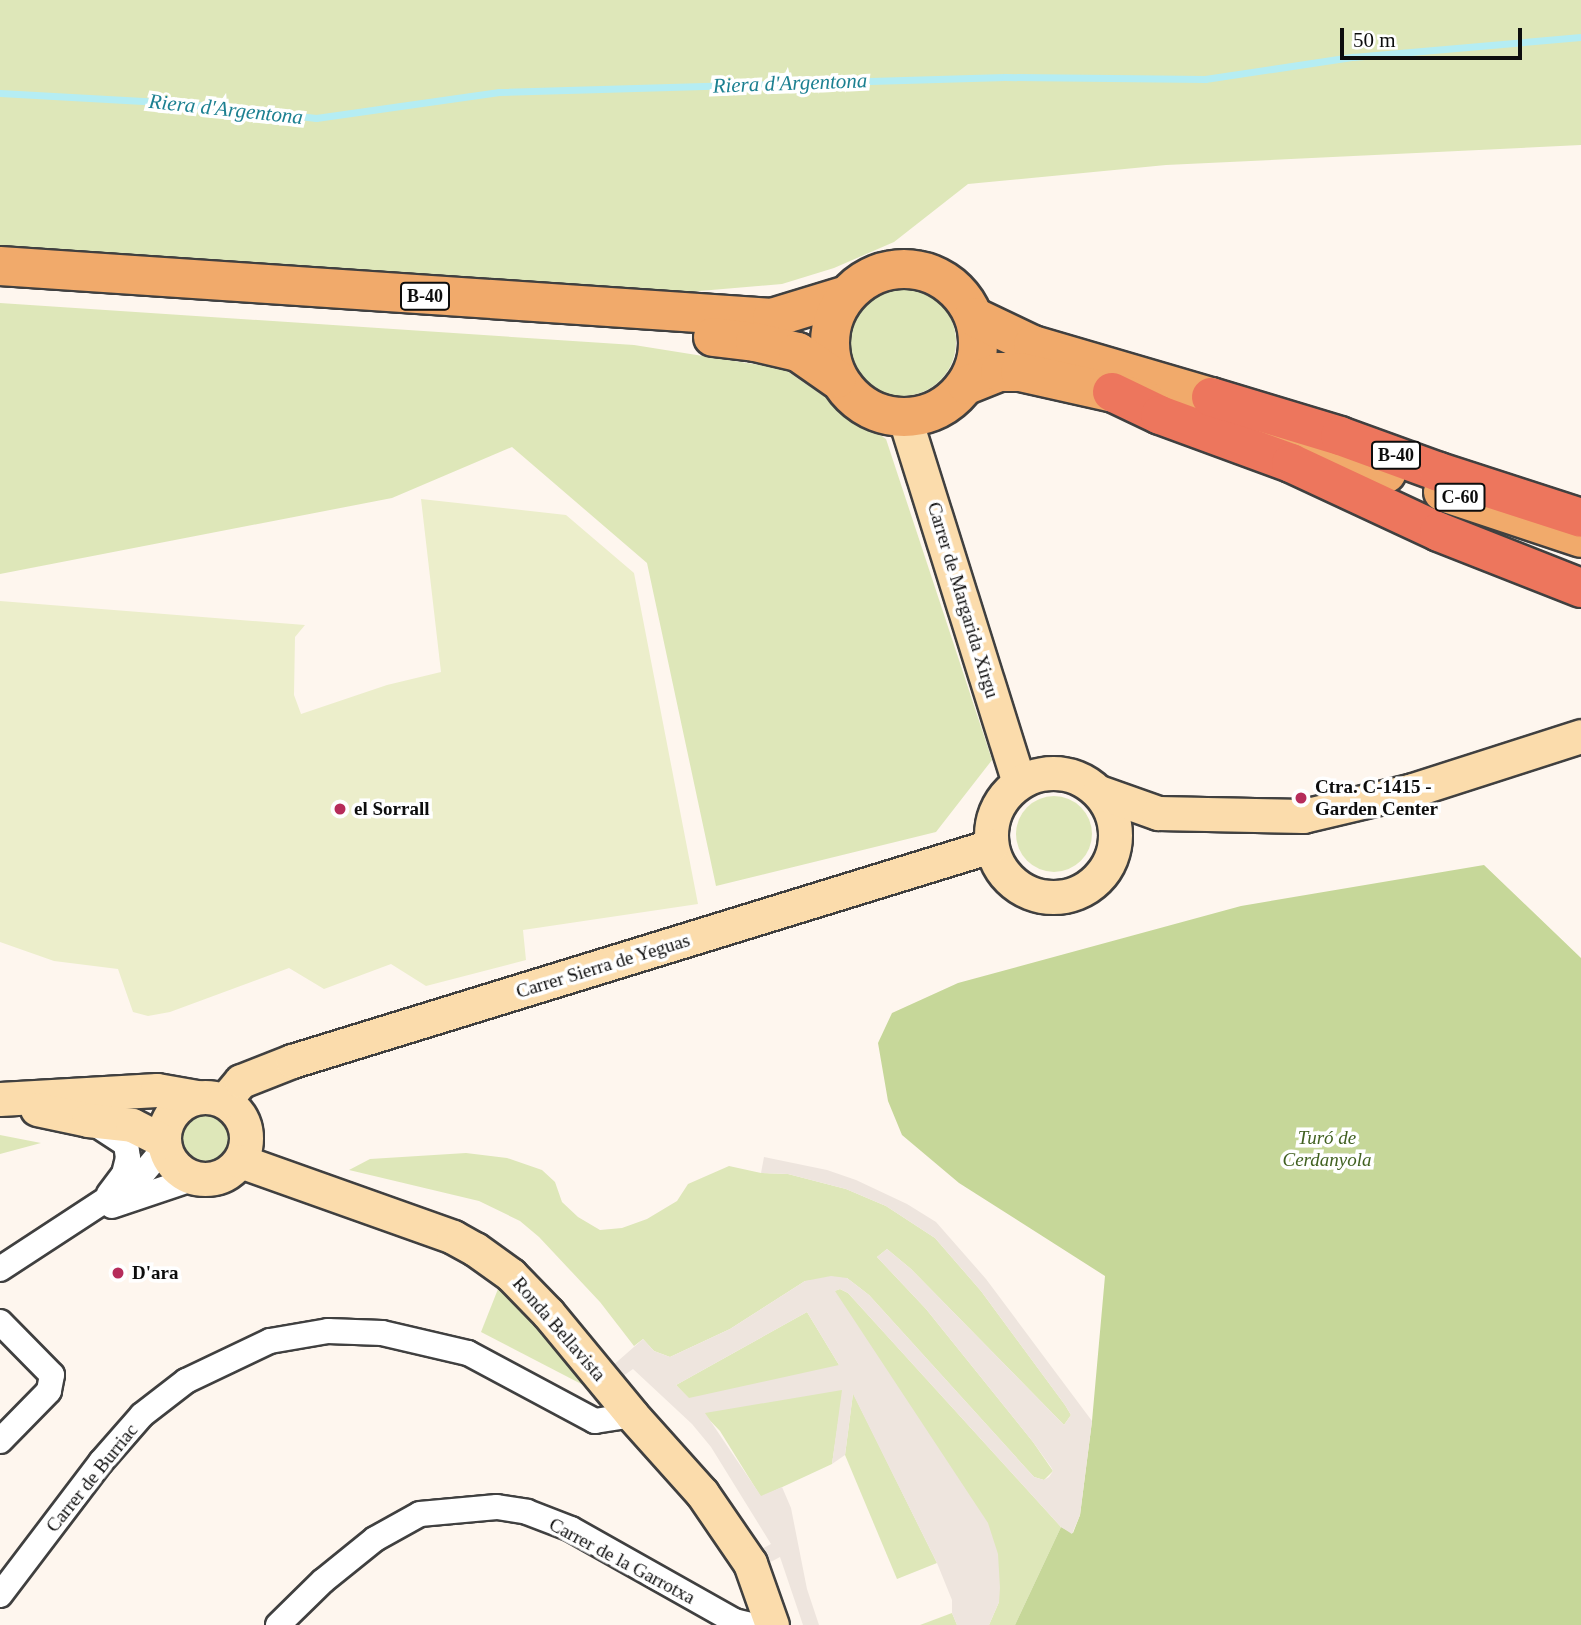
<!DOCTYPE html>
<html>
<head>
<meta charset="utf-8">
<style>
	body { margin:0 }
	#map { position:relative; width:1581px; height:1625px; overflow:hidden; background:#fef6ee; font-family:Georgia,serif }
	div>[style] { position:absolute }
	.green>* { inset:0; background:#dee7b9 }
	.round { border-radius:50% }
	.forest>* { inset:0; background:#c6d799 }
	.pitch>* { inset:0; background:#eceecb }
	.plaza>* { inset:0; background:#eee5de }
	.stream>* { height:7px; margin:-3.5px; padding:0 3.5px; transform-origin:3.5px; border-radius:3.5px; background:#b5edf3 }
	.roads { filter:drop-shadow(2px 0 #404040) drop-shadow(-2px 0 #404040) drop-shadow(0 2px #404040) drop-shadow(0 -2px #404040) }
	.street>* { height:24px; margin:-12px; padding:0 12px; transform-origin:12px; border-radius:12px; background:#fff }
	.secondary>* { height:33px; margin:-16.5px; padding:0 16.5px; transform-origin:16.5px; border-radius:16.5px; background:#fbdcac }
	.secondary>.ring { margin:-16.5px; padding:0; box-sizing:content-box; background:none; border:33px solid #fbdcac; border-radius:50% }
	.primary>* { height:38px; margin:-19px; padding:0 19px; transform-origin:19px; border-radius:19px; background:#f1aa6b }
	.primary>.ring { margin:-19px; padding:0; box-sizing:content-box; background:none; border:38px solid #f1aa6b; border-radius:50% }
	.highway>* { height:38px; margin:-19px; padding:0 19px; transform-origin:19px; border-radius:19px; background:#ed765d }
	.dots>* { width:19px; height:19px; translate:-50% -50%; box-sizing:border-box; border:4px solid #fff; border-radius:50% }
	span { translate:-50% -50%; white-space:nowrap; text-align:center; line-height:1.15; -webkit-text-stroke:7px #fff; paint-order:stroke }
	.shield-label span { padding:2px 5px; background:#fff; border:2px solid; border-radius:5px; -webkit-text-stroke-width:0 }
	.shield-label { font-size:18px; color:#0d0d0d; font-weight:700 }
	.street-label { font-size:19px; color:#0d0d0d }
	.poi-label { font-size:19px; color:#0d0d0d; font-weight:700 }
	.left { translate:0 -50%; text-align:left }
	.park-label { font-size:19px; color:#416121; font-style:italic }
	.water-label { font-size:21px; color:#1c8091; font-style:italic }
	.scale { position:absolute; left:1340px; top:28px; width:182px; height:32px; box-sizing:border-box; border:4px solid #0d0d0d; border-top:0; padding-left:9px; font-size:21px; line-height:24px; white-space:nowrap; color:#0d0d0d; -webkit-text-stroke:5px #fff; paint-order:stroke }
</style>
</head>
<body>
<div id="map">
	<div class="green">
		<div style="clip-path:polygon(0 0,1581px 0,1581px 145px,1166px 165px,968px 184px,894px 242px,834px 268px,782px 284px,688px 292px,0 248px)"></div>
		<div class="round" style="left:848px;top:288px;width:108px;height:108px"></div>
		<div style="clip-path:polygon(0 303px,634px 345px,784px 369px,886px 439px,992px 760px,936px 832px,716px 886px,647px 563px,512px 447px,392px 498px,0 574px)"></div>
		<div class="round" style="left:1016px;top:796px;width:76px;height:76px"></div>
		<div class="round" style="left:176px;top:1112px;width:54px;height:54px"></div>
		<div style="clip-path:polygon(0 1134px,0 1135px,41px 1143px,0 1154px)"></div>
		<div style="clip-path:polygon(466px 1153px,507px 1158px,542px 1170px,555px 1182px,562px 1202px,578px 1217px,600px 1230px,622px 1228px,647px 1219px,677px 1201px,688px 1184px,729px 1166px,761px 1173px,788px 1174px,846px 1189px,886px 1206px,935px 1238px,981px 1291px,1065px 1405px,1071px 1415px,1064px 1425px,911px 1269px,887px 1249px,877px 1257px,926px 1309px,1033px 1442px,1053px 1471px,1044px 1480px,1034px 1477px,869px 1295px,847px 1278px,805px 1281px,730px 1329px,670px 1357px,654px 1351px,643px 1339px,634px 1346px,600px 1302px,539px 1237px,520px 1221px,479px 1201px,349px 1170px,370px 1159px)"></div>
		<div style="clip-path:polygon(500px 1284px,545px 1328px,589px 1388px,481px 1332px)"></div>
		<div style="clip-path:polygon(840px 1289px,848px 1293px,1061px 1527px,1015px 1625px,989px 1625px,999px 1602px,834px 1291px)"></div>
		<div style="clip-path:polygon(807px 1312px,839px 1365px,843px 1390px,832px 1464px,761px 1497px,720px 1431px,676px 1385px)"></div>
		<div style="clip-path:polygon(853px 1393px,937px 1563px,897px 1579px,845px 1455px)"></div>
		<div style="clip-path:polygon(952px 1613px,957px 1625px,920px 1625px)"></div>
	</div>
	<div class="forest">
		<div style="clip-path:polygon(1484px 865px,1581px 958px,1581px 1625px,1015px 1625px,1061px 1527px,1073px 1533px,1080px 1515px,1092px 1421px,1105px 1276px,959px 1183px,902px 1135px,888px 1101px,878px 1043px,892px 1013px,958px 983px,1241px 906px)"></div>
	</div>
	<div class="pitch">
		<div style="clip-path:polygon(421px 499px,566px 515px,634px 573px,698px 904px,523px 930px,526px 960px,426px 986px,391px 964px,324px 989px,289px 968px,170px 1012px,148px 1016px,133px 1012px,118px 969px,54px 961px,0 942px,0 601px,305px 625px,295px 637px,294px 695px,301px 714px,387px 685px,441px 672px)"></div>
	</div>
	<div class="plaza">
		<div style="clip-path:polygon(evenodd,764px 1157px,827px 1170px,856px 1180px,907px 1204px,936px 1222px,986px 1279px,1092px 1421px,1080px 1515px,1072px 1534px,1061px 1527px,848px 1293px,840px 1289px,835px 1291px,988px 1523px,998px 1554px,1000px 1588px,999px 1602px,989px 1625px,957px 1625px,952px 1613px,952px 1600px,937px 1563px,853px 1394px,845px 1455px,832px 1464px,842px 1390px,705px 1413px,761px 1496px,782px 1487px,791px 1508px,807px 1589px,819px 1625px,803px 1625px,780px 1557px,763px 1566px,756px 1552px,771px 1544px,711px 1447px,692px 1424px,633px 1369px,619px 1379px,610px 1368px,643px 1339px,654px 1351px,670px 1357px,730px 1329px,805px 1281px,831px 1276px,847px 1278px,869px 1295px,1034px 1477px,1044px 1480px,1049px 1477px,1053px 1471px,1051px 1467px,1033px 1442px,926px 1309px,877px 1257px,887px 1249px,911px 1269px,1064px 1425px,1071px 1415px,1065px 1405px,981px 1291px,935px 1238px,886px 1206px,846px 1189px,788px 1174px,761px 1173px,764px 1157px,807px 1312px,839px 1365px,689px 1398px,676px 1385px,807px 1312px)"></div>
	</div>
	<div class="stream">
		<div style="left:0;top:93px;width:179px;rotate:3.2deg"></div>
		<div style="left:179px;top:103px;width:138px;rotate:6.2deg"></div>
		<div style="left:316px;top:118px;width:185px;rotate:-8.1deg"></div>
		<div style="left:499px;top:92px;width:506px;rotate:-1.7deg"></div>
		<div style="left:1005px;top:77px;width:200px;rotate:0.6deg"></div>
		<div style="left:1205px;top:79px;width:150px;rotate:-8.5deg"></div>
		<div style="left:1353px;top:57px;width:229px;rotate:-5deg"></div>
	</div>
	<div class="roads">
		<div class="street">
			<div style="left:95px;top:1124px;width:37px;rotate:33deg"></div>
			<div style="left:126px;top:1144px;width:14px;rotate:82deg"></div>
			<div style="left:128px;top:1158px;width:16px;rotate:104deg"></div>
			<div style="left:124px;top:1174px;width:25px;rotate:127deg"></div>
			<div style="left:112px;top:1206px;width:88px;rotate:-18.6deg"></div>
			<div style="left:0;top:1269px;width:166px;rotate:-33.2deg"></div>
			<div style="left:139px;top:1178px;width:39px;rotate:-50deg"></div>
			<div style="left:0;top:1322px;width:74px;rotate:45.5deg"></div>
			<div style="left:52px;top:1375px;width:16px;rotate:101deg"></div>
			<div style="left:49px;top:1391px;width:70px;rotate:134.4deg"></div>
			<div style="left:0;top:1595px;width:167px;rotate:-52.8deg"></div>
			<div style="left:101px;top:1462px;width:62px;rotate:-48.9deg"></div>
			<div style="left:142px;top:1415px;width:56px;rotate:-37.7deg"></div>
			<div style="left:186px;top:1381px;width:93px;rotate:-25.5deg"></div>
			<div style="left:270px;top:1341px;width:59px;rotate:-9.8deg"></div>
			<div style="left:328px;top:1331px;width:54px;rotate:2.1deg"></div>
			<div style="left:382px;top:1333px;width:88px;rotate:13.1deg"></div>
			<div style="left:468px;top:1353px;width:144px;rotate:28.2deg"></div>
			<div style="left:595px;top:1421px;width:37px;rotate:-9deg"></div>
			<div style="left:278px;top:1625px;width:63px;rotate:-44.4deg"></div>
			<div style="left:323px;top:1581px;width:67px;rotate:-38.9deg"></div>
			<div style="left:375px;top:1539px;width:51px;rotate:-29.1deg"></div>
			<div style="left:420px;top:1514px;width:77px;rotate:-5.2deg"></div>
			<div style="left:497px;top:1507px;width:30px;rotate:9deg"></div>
			<div style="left:527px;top:1512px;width:47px;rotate:21.1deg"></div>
			<div style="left:571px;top:1529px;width:187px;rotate:29.4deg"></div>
			<div style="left:734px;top:1621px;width:17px;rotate:13deg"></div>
		</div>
		<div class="secondary">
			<div style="left:905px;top:419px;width:380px;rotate:72.6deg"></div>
			<div class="ring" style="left:991px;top:773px;width:91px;height:91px"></div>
			<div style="left:1099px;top:792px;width:63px;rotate:19.6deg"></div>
			<div style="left:1158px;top:813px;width:145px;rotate:1.2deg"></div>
			<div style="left:1303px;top:816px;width:113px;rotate:-13.3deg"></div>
			<div style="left:1413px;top:790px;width:176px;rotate:-17.8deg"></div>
			<div class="ring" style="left:164px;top:1097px;width:49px;height:49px"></div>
			<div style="left:0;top:1099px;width:157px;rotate:-3.3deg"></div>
			<div style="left:157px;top:1090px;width:39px;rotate:10deg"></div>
			<div style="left:224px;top:1101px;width:26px;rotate:-50deg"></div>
			<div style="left:241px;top:1081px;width:55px;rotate:-21.4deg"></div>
			<div style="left:292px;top:1061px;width:731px;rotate:-17.1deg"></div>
			<div style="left:37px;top:1109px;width:52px;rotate:12.2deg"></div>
			<div style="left:88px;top:1120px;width:44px;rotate:6.5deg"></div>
			<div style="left:132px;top:1125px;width:36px;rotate:27deg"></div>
			<div style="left:240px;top:1161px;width:226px;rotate:19.6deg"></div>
			<div style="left:453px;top:1237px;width:25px;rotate:29deg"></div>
			<div style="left:475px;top:1249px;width:44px;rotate:35.8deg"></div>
			<div style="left:511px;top:1275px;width:53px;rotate:45.8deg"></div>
			<div style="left:548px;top:1313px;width:132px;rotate:50.5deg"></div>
			<div style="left:632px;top:1415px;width:105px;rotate:48.1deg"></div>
			<div style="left:702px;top:1493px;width:85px;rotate:55.6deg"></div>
			<div style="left:750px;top:1563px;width:66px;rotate:70.5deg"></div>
		</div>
		<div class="primary">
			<div style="left:0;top:266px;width:774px;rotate:3.85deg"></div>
			<div style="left:772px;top:318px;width:78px;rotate:-17deg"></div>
			<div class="ring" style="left:830px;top:269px;width:110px;height:110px"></div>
			<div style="left:974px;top:317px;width:65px;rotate:25.4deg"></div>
			<div style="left:1033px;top:345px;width:185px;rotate:16.3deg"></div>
			<div style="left:1211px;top:397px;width:34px;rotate:24deg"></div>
			<div style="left:713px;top:337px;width:42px;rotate:6.8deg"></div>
			<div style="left:755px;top:342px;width:44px;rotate:13.1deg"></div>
			<div style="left:798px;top:352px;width:47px;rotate:34.7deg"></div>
			<div style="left:967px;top:385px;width:35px;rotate:-22deg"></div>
			<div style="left:1000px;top:372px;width:20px"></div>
			<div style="left:1020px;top:372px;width:128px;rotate:12.6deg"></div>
			<div style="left:1230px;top:424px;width:164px;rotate:17.4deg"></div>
			<div style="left:1443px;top:492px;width:145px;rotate:18.4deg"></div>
		</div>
		<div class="highway">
			<div style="left:1112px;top:392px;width:53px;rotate:25.6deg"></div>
			<div style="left:1160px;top:415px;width:140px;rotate:20.1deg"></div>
			<div style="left:1291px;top:463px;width:163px;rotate:25deg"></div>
			<div style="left:1439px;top:532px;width:153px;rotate:21.5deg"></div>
			<div style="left:1211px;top:397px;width:135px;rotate:16.8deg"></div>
			<div style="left:1340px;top:436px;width:105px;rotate:20deg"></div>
			<div style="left:1439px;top:472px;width:149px;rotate:17.9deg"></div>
		</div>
	</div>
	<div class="dots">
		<div style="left:1301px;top:798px;background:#b62c5a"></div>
		<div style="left:340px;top:809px;background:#b62c5a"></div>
		<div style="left:118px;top:1273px;background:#b62c5a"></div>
	</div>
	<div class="shield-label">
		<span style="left:425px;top:296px">B-40</span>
		<span style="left:1396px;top:455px">B-40</span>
		<span style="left:1460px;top:497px">C-60</span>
	</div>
	<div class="street-label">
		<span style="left:963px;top:600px;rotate:73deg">Carrer de Margarida Xirgu</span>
		<span style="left:603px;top:966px;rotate:-17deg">Carrer Sierra de Yeguas</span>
		<span style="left:559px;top:1329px;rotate:49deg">Ronda Bellavista</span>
		<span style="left:92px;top:1478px;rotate:-51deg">Carrer de Burriac</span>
		<span style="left:622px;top:1561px;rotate:28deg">Carrer de la Garrotxa</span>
	</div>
	<div class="poi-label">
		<span class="left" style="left:1315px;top:798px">Ctra. C-1415 -<br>Garden Center</span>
		<span class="left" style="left:354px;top:809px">el Sorrall</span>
		<span class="left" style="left:132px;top:1273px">D'ara</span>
	</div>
	<div class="park-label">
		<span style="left:1327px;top:1149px">Turó de<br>Cerdanyola</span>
	</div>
	<div class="water-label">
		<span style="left:790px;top:83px;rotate:-2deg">Riera d'Argentona</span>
		<span style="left:226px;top:109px;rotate:6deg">Riera d'Argentona</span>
	</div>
	<div class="scale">50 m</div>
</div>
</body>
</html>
